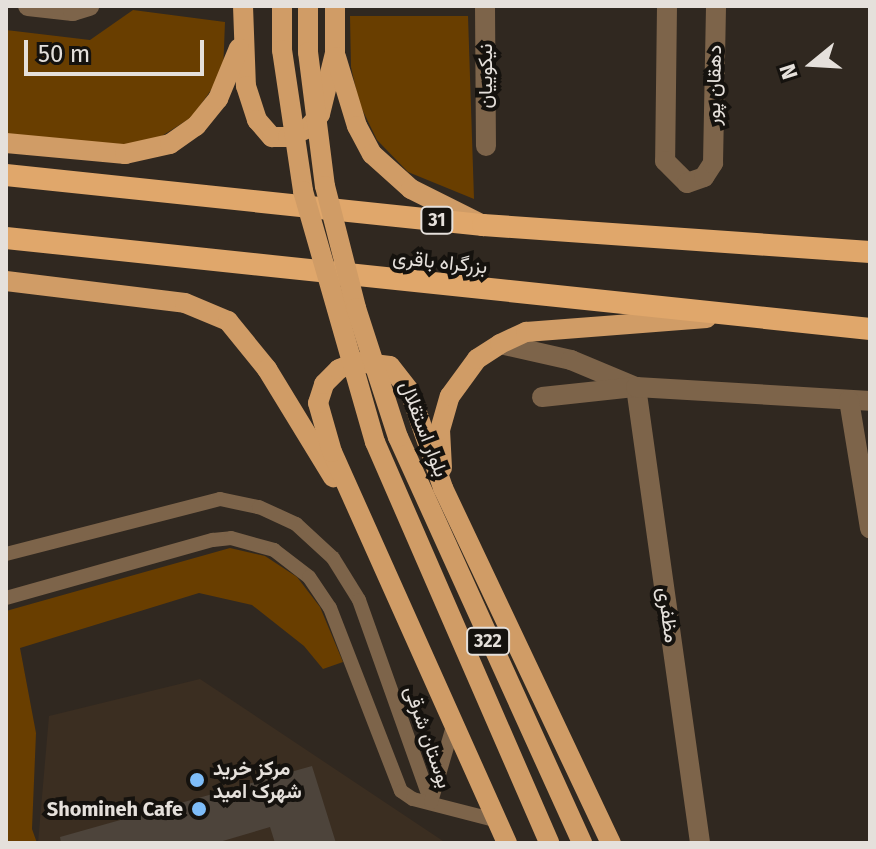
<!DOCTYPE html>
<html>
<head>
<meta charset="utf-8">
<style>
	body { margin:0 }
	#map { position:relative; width:876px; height:849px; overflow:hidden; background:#302820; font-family:"Fira Sans",Vazirmatn,sans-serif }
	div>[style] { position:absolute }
	.built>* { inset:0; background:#3b2e21 }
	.green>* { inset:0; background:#693e00 }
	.building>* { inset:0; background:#4d443b }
	.service>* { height:14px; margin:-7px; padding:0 7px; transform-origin:7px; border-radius:7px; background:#7d644a }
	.minor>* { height:20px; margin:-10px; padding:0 10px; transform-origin:10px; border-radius:10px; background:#7d644a }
	.primary>* { height:20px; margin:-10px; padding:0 10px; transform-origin:10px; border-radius:10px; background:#d09c66 }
	.trunk>* { height:22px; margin:-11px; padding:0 11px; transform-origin:11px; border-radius:11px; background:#e0a76b }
	.primary-bridge>* { height:20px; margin:-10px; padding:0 10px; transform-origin:10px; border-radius:10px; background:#d09c66 }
	.dots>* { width:22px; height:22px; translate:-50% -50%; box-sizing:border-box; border:4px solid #15120e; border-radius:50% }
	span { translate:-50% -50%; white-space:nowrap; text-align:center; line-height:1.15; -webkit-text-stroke:8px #15120e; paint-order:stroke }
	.shield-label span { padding:2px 6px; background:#15120e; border:2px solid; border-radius:6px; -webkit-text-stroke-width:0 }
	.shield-label { font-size:18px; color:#e5e0db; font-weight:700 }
	.street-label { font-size:20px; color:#e5e0db }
	.poi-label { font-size:20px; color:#e5e0db; font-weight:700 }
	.left { translate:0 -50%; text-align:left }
	.right { translate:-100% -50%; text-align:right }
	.frame { position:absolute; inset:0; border:8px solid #e5e0db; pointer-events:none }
	.north { position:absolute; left:772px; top:24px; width:80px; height:80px; -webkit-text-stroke:6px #15120e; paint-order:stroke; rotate:252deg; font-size:22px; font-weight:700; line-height:32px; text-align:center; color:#e5e0db }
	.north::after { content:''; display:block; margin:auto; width:28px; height:36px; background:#e5e0db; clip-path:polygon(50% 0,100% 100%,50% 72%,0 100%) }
	.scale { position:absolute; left:24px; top:40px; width:180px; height:36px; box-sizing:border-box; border:4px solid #e5e0db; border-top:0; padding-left:10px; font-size:24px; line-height:28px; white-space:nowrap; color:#e5e0db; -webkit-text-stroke:6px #15120e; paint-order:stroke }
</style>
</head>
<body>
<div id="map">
	<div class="built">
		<div style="clip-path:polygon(200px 679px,446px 843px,38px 843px,49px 716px)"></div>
	</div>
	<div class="green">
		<div style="clip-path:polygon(133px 10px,225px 22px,223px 73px,192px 117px,146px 146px,6px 136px,6px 30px,90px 40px)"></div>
		<div style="clip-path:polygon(350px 16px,468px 16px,474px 199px,408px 172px,377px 140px,359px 103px,351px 67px)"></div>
		<div style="clip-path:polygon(230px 548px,265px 556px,297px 577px,320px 607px,343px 662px,323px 669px,304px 646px,252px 605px,199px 593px,20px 648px,36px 733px,32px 829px,37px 843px,6px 843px,6px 611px)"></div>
	</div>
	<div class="building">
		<div style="clip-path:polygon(312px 766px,336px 843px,275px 843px,270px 827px,216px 843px,61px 843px,60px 837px)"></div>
	</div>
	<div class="service">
		<div style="left:6px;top:554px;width:221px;rotate:-14.4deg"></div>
		<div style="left:220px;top:499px;width:40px;rotate:12deg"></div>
		<div style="left:259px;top:507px;width:41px;rotate:24.7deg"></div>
		<div style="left:296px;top:524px;width:50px;rotate:42.6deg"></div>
		<div style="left:333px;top:558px;width:49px;rotate:58.2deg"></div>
		<div style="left:359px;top:600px;width:214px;rotate:70.4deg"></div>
		<div style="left:6px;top:598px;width:215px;rotate:-15.7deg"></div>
		<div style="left:213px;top:540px;width:18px;rotate:-6deg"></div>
		<div style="left:231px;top:538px;width:45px;rotate:15.6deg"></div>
		<div style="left:274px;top:550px;width:44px;rotate:37.6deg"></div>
		<div style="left:309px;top:577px;width:37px;rotate:56deg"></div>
		<div style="left:330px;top:608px;width:196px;rotate:68.8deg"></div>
		<div style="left:401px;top:791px;width:14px;rotate:34deg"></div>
		<div style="left:413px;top:799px;width:85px;rotate:14.4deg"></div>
		<div style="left:431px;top:802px;width:82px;rotate:-73.8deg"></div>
	</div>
	<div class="minor">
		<div style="left:28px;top:6px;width:45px;rotate:6.3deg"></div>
		<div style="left:73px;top:11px;width:17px;rotate:-17deg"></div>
		<div style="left:485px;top:6px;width:140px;rotate:89.6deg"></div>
		<div style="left:667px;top:6px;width:155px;rotate:90.7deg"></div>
		<div style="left:665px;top:161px;width:31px;rotate:45deg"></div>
		<div style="left:687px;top:183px;width:18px;rotate:-19deg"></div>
		<div style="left:704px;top:177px;width:17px;rotate:-57deg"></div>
		<div style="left:713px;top:163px;width:157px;rotate:-88.9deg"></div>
		<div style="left:500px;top:344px;width:73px;rotate:12.7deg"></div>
		<div style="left:571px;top:360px;width:70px;rotate:22.6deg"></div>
		<div style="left:636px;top:387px;width:460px;rotate:82deg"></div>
		<div style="left:542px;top:397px;width:95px;rotate:-6.1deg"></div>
		<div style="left:636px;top:387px;width:234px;rotate:3.4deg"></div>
		<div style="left:849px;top:400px;width:130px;rotate:80.7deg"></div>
	</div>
	<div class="primary">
		<div style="left:243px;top:6px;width:80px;rotate:87.9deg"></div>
		<div style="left:246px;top:86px;width:36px;rotate:72deg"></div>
		<div style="left:257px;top:120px;width:23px;rotate:49deg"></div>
		<div style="left:272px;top:137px;width:16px"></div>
		<div style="left:288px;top:137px;width:22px;rotate:-24deg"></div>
		<div style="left:308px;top:128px;width:18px;rotate:-49deg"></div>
		<div style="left:320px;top:114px;width:63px;rotate:-76.2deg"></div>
		<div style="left:335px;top:53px;width:47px;rotate:-90deg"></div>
		<div style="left:282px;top:50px;width:44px;rotate:-90deg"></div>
		<div style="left:308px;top:52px;width:46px;rotate:-90deg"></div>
		<div style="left:336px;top:57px;width:72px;rotate:73.1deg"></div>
		<div style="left:357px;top:126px;width:32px;rotate:62deg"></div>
		<div style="left:372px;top:154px;width:52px;rotate:41.9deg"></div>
		<div style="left:411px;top:189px;width:76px;rotate:26.6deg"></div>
		<div style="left:6px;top:143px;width:120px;rotate:5.3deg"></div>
		<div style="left:125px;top:154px;width:46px;rotate:-12.5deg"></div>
		<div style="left:170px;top:144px;width:32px;rotate:-35deg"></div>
		<div style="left:196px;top:126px;width:35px;rotate:-51deg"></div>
		<div style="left:218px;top:99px;width:55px;rotate:-67.6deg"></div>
		<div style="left:6px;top:281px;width:180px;rotate:7deg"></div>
		<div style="left:185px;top:303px;width:47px;rotate:22.7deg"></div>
		<div style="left:228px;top:321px;width:62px;rotate:50.9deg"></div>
		<div style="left:267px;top:369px;width:127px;rotate:58.6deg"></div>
		<div style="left:398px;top:437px;width:446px;rotate:65.6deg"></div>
		<div style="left:375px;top:442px;width:437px;rotate:66.5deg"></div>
		<div style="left:442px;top:468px;width:38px;rotate:-93deg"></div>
		<div style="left:440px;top:430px;width:35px;rotate:-74deg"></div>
		<div style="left:450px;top:396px;width:46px;rotate:-53.9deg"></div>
		<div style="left:477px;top:359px;width:27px;rotate:-33deg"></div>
		<div style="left:500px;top:344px;width:29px;rotate:-25deg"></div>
		<div style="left:526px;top:332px;width:181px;rotate:-4.4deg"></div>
		<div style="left:507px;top:843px;width:428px;rotate:-114.1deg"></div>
		<div style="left:332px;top:452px;width:51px;rotate:-105.9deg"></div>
		<div style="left:318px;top:403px;width:20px;rotate:-72deg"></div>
		<div style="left:324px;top:384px;width:21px;rotate:-45deg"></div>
		<div style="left:339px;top:369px;width:19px;rotate:-21deg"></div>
		<div style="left:357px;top:362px;width:33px;rotate:7deg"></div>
		<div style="left:390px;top:366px;width:33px;rotate:52deg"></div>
		<div style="left:410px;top:392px;width:102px;rotate:71deg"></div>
		<div style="left:443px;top:488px;width:393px;rotate:64.7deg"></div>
	</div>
	<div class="trunk">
		<div style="left:6px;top:175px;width:480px;rotate:6deg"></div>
		<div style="left:483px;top:225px;width:388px;rotate:4deg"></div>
		<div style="left:6px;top:238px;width:869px;rotate:6.01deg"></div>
	</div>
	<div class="primary-bridge">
		<div style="left:282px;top:50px;width:143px;rotate:81.5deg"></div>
		<div style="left:303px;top:191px;width:261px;rotate:74deg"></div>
		<div style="left:308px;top:52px;width:135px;rotate:82.8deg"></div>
		<div style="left:325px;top:186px;width:126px;rotate:75.7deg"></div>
		<div style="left:356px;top:308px;width:136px;rotate:72deg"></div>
	</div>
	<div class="dots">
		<div style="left:197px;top:780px;background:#7ebdf9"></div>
		<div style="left:199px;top:809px;background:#7ebdf9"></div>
	</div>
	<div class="shield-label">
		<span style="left:437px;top:220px">31</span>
		<span style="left:488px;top:641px">322</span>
	</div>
	<div class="street-label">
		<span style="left:485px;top:76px;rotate:-90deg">نیکوییان</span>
		<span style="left:714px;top:85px;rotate:-89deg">دهقان پور</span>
		<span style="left:440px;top:262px;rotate:6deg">بزرگراه باقری</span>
		<span style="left:424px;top:429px;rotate:69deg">بلوار استقلال</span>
		<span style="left:668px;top:615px;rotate:82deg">مظفری</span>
		<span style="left:428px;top:737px;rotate:71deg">بوستان شرقی</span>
	</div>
	<div class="poi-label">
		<span class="left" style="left:213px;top:780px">مرکز خرید<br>شهرک امید</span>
		<span class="right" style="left:183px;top:809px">Shomineh Cafe</span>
	</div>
	<div class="frame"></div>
	<div class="north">N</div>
	<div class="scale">50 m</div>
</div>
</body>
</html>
